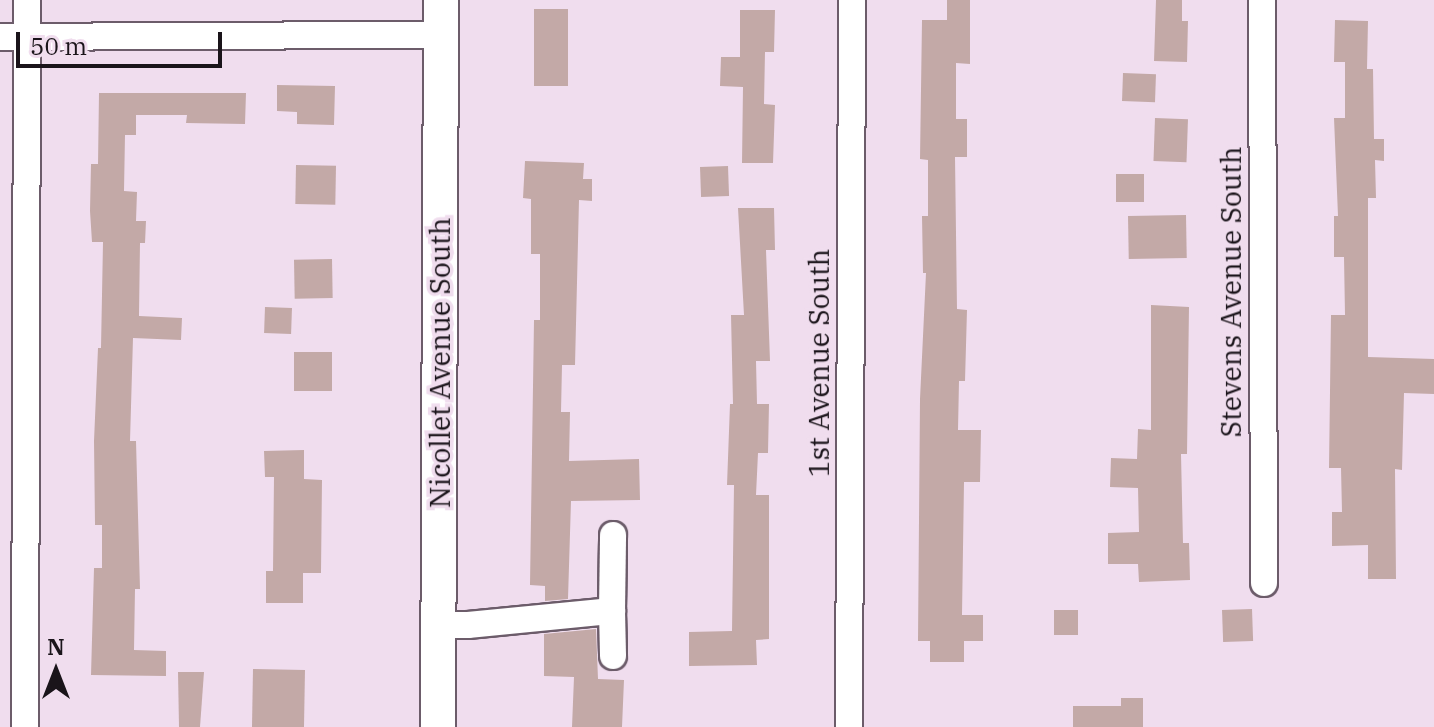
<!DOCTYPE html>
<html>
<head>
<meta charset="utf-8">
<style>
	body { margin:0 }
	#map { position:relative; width:1434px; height:727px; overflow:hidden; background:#f0ddee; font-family:"IBM Plex Serif",serif }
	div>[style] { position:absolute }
	.building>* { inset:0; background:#c3a9a7; transform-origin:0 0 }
	.roads { filter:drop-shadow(2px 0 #6c5c6a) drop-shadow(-2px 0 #6c5c6a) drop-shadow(0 2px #6c5c6a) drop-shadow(0 -2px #6c5c6a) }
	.minor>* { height:26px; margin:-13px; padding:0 13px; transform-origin:13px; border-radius:13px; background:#fff }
	.major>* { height:34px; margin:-17px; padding:0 17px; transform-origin:17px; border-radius:17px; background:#fff }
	span { translate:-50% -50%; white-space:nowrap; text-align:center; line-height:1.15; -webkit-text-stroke:7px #f0ddee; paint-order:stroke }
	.street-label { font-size:28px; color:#1a141a }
	.north { position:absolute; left:16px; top:631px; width:80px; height:80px; -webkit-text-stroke:6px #f0ddee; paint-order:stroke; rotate:0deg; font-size:22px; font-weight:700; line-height:32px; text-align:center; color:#1a141a }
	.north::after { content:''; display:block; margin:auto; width:28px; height:36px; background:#1a141a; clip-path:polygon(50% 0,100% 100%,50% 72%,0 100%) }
	.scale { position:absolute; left:16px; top:32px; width:206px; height:36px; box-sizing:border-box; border:4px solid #1a141a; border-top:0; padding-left:10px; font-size:24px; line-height:28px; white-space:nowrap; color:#1a141a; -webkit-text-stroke:6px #f0ddee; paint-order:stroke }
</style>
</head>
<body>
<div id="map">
	<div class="building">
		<div style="clip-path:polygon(947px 0,970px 0,970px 64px,956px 63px,956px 119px,967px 119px,967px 157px,955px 157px,957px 309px,967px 310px,965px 381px,959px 381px,958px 430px,981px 430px,980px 482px,964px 482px,962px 615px,983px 615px,983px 641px,964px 641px,964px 662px,930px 662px,930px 641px,918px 641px,920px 399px,926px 273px,923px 273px,922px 216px,928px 216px,928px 160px,920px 159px,922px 20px,947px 20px)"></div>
		<div style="clip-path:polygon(1156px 0,1182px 0,1182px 21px,1188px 21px,1187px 62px,1154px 61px)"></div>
		<div style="left:534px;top:9px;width:34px;height:77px"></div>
		<div style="clip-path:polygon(740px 10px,775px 10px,774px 52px,765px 52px,764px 104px,775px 105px,773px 163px,742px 163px,743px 87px,720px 86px,721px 57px,740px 57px)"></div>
		<div style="clip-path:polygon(1335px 20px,1368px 21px,1367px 69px,1373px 69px,1374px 139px,1384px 139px,1384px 161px,1375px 160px,1376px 198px,1368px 198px,1368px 357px,1434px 359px,1434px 394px,1404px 393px,1402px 470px,1395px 469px,1396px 579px,1368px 579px,1368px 545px,1332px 546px,1332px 512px,1342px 512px,1341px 468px,1329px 468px,1331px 315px,1345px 315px,1344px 257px,1334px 257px,1334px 216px,1338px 216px,1334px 118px,1345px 118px,1345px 62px,1334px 62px)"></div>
		<div style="left:1123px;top:73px;width:33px;height:28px;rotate:2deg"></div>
		<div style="clip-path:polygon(277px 85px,335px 86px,334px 125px,297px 124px,297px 112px,277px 111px)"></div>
		<div style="clip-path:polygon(99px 93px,246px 93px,245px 124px,186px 123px,187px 115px,136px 115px,136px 135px,125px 135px,124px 191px,137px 192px,136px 221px,146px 221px,145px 243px,140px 243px,139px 316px,182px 318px,181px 340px,133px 338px,130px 441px,136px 441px,140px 589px,135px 589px,134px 650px,166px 651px,166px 676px,91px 675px,94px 568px,102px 568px,102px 525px,95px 525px,94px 441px,98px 348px,101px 348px,103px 242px,92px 242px,90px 211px,91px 164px,98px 164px)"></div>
		<div style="left:1155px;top:118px;width:33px;height:43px;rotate:2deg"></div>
		<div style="clip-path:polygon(525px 161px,584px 163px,583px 179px,592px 179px,592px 201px,579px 200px,575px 365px,562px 365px,561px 412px,570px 412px,569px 461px,639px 459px,640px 500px,571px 501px,568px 599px,545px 601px,545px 586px,530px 585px,534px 320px,540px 320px,540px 254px,531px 254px,531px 199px,523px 198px)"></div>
		<div style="left:296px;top:165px;width:40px;height:39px;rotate:1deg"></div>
		<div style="left:728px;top:166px;width:30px;height:28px;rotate:88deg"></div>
		<div style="left:1116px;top:174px;width:28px;height:28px"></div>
		<div style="clip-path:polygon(738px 208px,774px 208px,775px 250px,766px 250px,770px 361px,756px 361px,757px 404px,769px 404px,768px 453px,758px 453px,756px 495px,769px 495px,769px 639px,756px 640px,757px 665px,689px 666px,689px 632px,732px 631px,734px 485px,727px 485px,730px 404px,733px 404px,731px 315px,744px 315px)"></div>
		<div style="left:1186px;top:215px;width:43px;height:58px;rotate:89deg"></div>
		<div style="left:332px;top:259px;width:39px;height:38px;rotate:89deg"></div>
		<div style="clip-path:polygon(1151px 305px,1189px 307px,1187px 454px,1181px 454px,1183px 543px,1189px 543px,1190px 580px,1139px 582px,1138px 564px,1108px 564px,1108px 533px,1139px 532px,1138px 488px,1110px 487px,1111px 458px,1137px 459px,1138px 429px,1151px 430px)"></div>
		<div style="left:265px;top:307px;width:27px;height:26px;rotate:2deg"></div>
		<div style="left:332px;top:352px;width:39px;height:38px;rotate:90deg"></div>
		<div style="clip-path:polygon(304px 450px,304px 479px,322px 480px,321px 573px,303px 573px,303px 603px,266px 603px,266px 571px,273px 571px,274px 477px,265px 477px,264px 451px)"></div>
		<div style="left:1252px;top:609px;width:32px;height:30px;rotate:88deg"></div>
		<div style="left:1054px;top:610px;width:24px;height:25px"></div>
		<div style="clip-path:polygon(596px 629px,598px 679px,624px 680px,622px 727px,572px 727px,574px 677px,544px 676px,544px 634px)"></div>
		<div style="left:253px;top:669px;width:52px;height:58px;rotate:1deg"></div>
		<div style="clip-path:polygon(178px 672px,204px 672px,200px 727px,179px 727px)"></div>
		<div style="clip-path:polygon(1121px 698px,1143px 698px,1143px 727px,1073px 727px,1073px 706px,1121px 706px)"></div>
	</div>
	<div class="roads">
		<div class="minor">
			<div style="left:1262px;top:0;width:583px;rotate:89.8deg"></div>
			<div style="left:0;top:37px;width:441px;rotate:-0.3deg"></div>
			<div style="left:612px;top:611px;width:45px;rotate:88.7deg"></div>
			<div style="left:439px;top:625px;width:29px"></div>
			<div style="left:468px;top:625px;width:145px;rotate:-5.6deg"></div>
			<div style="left:612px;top:611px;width:76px;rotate:-89.2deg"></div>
			<div style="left:25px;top:727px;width:727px;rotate:-89.84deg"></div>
			<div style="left:849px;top:727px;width:727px;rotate:-89.76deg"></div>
		</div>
		<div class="major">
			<div style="left:438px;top:727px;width:727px;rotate:-89.76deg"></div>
		</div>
	</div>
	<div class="street-label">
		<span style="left:1231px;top:292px;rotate:-90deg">Stevens Avenue South</span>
		<span style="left:440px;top:363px;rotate:-90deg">Nicollet Avenue South</span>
		<span style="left:819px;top:363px;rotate:-90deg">1st Avenue South</span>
	</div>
	<div class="north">N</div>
	<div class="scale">50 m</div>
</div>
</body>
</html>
